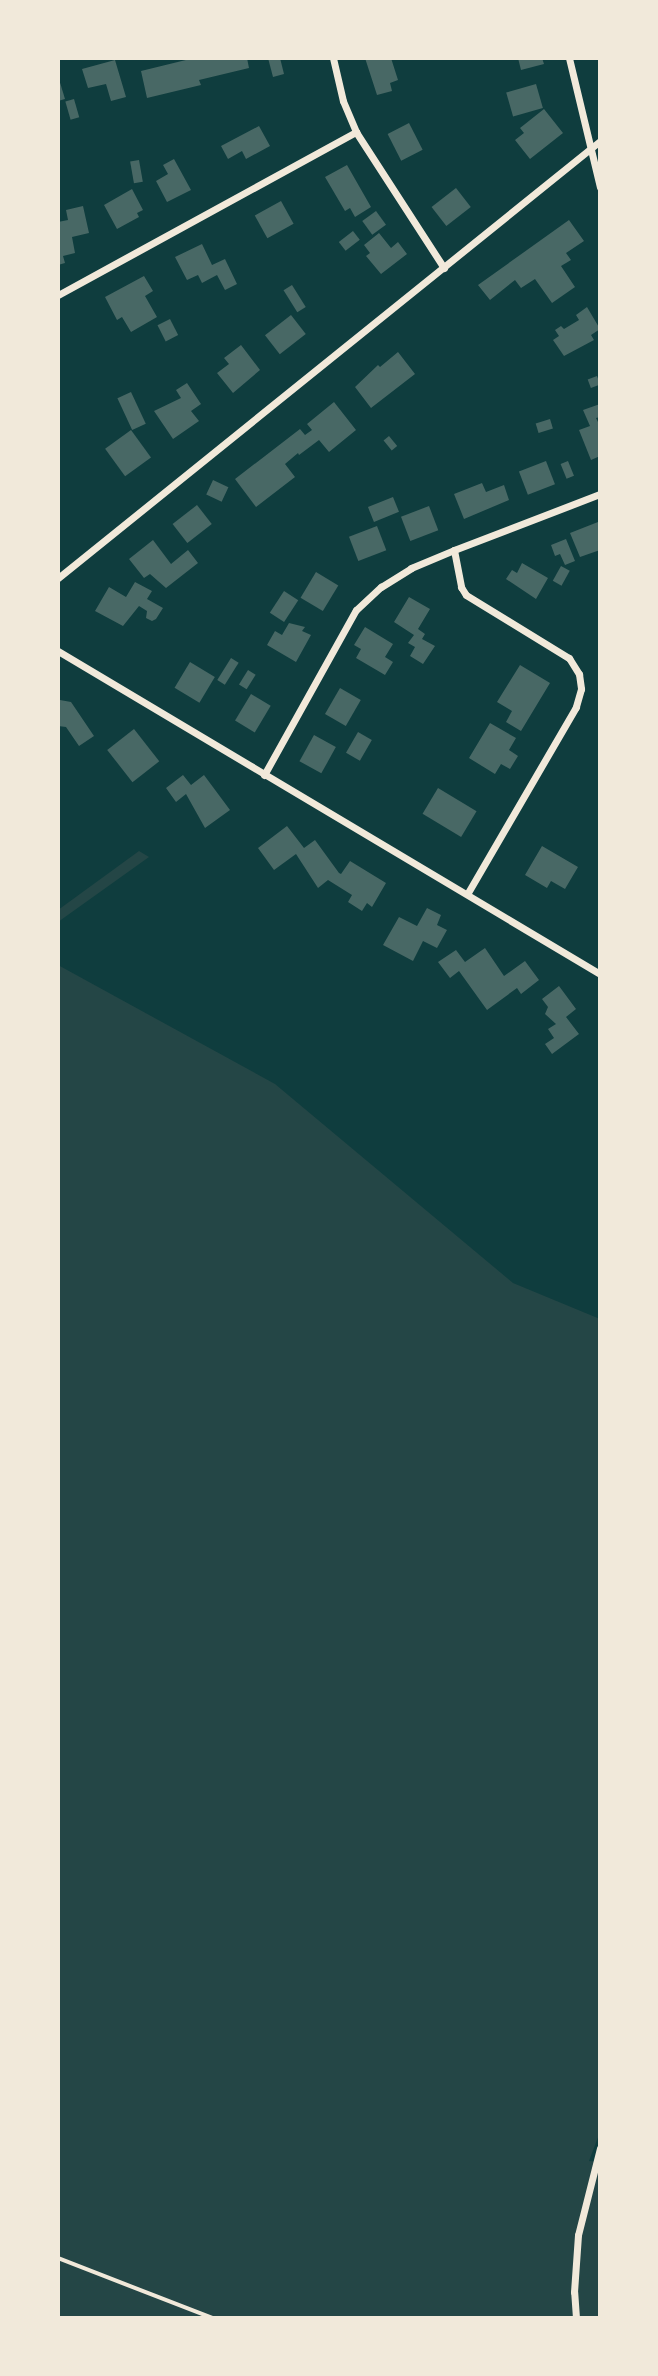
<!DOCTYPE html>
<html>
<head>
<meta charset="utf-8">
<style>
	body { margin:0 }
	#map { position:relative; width:658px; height:2376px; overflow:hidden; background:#0f3d3e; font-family:Poppins,sans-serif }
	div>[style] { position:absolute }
	.green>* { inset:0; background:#244646 }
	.building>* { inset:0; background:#486865; transform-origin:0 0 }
	.path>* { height:3.5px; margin:-1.75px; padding:0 1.75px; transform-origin:1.75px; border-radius:1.75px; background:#f1e9da }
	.minor>* { height:7px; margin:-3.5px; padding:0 3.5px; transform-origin:3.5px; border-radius:3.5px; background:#f1e9da }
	span { translate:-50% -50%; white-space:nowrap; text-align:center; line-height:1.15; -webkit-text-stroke:7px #f1e9da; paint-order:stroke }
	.frame { position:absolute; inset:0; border:60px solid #f1e9da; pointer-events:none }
</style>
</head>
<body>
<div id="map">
	<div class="green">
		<div style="clip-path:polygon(139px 851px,149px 857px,58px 922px,58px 910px)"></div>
		<div style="clip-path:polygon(58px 965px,275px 1084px,513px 1283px,600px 1319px,600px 2132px,589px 2161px,600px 2162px,600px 2318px,58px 2318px)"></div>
	</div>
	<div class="building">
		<div style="clip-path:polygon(194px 58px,247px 58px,249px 68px,199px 80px,201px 85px,147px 98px,141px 71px)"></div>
		<div style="clip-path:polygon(268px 58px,280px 58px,284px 74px,273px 77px)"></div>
		<div style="clip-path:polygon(365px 58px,391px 58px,398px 80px,390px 83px,392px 91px,377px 95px)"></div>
		<div style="clip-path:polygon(518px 58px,542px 58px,544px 64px,521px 70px)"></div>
		<div style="clip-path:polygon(115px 60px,126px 97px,111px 101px,106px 84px,88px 88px,82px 69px)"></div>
		<div style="clip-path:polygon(58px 76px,65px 99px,58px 101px)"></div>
		<div style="left:536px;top:84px;width:25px;height:31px;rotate:74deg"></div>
		<div style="left:74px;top:99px;width:19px;height:9px;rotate:74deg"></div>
		<div style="clip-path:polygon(544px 109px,563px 133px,530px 159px,515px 140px,524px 133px,520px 128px)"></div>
		<div style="left:409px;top:123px;width:30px;height:24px;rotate:63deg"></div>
		<div style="clip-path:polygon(259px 126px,270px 146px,246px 159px,242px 151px,228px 159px,221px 146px)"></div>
		<div style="clip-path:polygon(174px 159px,191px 190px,167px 202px,156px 181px,168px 174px,163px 165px)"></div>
		<div style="left:139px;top:160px;width:22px;height:9px;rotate:80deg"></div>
		<div style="clip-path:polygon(347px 165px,371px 207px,355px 217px,350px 208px,345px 211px,325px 177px)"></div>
		<div style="left:456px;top:188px;width:24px;height:31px;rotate:52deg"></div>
		<div style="clip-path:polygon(132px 189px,143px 210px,137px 213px,139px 217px,117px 229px,104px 205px)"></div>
		<div style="left:281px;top:201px;width:26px;height:30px;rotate:61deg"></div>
		<div style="clip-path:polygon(83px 206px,89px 233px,72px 237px,75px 253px,63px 256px,65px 263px,58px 265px,58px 222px,68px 220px,66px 210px)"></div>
		<div style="left:376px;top:211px;width:17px;height:17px;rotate:54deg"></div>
		<div style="clip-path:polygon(569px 220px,584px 241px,566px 253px,571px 260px,561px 266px,575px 287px,552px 303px,535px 279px,521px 288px,515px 280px,490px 300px,478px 285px)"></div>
		<div style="left:353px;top:231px;width:11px;height:18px;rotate:52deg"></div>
		<div style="clip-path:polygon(379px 233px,391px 248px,398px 242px,407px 254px,381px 274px,366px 256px,370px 253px,364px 245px)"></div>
		<div style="clip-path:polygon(202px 244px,212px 265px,225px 259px,237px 284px,225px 290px,217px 275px,202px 283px,198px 275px,187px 280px,175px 257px)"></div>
		<div style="clip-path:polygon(144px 276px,153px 291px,145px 296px,157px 317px,131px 332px,122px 317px,117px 320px,105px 297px)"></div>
		<div style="left:292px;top:285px;width:26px;height:10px;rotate:58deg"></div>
		<div style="clip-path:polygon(587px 307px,600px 329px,591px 335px,594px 340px,564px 356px,553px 340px,559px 336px,555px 330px,561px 326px,564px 329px,579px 320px,576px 315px)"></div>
		<div style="left:291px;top:315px;width:24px;height:33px;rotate:52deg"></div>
		<div style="left:170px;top:319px;width:18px;height:14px;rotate:63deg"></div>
		<div style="clip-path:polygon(241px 345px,260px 370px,233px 393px,217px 373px,229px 364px,224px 358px)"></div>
		<div style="clip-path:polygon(398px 352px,415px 374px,371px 408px,355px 387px,378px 365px,380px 367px)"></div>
		<div style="left:597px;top:376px;width:9px;height:10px;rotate:69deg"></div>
		<div style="clip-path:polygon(187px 383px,201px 404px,191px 411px,199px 421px,173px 439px,154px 411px,181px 398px,176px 390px)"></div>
		<div style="left:131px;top:392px;width:35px;height:15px;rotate:65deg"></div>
		<div style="clip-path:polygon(334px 402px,356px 430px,329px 452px,319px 440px,299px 455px,298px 453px,285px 464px,295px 477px,256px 507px,235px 479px,300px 429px,305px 435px,312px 430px,307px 424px)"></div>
		<div style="clip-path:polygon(600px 404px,600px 417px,596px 418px,600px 426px,600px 456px,591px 460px,579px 430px,590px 426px,583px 410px)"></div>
		<div style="left:550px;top:419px;width:10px;height:15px;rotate:73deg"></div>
		<div style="left:131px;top:430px;width:34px;height:32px;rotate:54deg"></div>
		<div style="left:389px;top:436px;width:13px;height:7px;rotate:51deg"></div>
		<div style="left:546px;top:461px;width:25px;height:29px;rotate:69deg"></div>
		<div style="left:568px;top:461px;width:16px;height:8px;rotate:68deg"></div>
		<div style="left:213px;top:480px;width:17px;height:16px;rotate:25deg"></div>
		<div style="clip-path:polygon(482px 483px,486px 492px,504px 485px,509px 500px,464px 519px,454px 494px)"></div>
		<div style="left:393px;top:497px;width:16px;height:27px;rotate:68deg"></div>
		<div style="left:197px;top:505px;width:24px;height:31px;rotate:52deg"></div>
		<div style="left:429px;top:506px;width:26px;height:30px;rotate:69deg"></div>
		<div style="clip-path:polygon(598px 522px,600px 550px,580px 557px,570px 533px)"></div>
		<div style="left:377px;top:526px;width:26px;height:30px;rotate:69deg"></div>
		<div style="clip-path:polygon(566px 539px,575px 561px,565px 565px,560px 554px,555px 556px,551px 545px)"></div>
		<div style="clip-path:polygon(153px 540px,171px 564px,188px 550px,198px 563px,166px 588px,150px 574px,144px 578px,129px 559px)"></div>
		<div style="clip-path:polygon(522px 563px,548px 578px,536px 599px,506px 579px,512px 570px,517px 573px)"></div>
		<div style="left:561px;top:566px;width:10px;height:17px;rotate:29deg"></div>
		<div style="left:316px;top:572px;width:26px;height:30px;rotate:31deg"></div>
		<div style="clip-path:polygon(135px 582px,152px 591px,147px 599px,163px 608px,156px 619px,152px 621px,146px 618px,147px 611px,139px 606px,123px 626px,95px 611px,109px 587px,126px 597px)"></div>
		<div style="left:284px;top:591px;width:17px;height:26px;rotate:33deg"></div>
		<div style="clip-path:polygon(409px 597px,430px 609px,418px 629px,425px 634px,422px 639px,435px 646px,423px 664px,410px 656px,415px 647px,408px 643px,414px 635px,394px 622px)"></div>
		<div style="clip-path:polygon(289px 623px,305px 627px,302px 631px,311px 635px,296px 662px,267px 645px,275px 631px,282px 635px)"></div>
		<div style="clip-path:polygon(365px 627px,393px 644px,385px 657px,393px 662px,385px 675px,356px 658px,361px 649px,354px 645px)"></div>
		<div style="left:231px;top:658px;width:9px;height:26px;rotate:32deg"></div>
		<div style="left:190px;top:662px;width:29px;height:30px;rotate:31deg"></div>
		<div style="clip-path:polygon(520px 665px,550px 683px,521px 731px,506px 722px,512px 711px,497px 702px)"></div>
		<div style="left:248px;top:670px;width:9px;height:17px;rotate:32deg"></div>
		<div style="left:340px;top:688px;width:24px;height:30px;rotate:30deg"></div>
		<div style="left:251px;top:694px;width:23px;height:31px;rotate:31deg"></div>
		<div style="clip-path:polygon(60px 700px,71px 702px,94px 736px,79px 746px,66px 727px,58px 726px)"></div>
		<div style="clip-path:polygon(490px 723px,516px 738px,509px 750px,518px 756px,510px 769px,501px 764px,495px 774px,469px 758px)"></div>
		<div style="left:134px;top:729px;width:41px;height:34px;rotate:52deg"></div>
		<div style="left:358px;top:732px;width:16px;height:24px;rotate:30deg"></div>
		<div style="left:314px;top:735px;width:25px;height:30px;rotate:29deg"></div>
		<div style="clip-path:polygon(183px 775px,191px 785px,204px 775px,230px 810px,205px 828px,186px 794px,176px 802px,166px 788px)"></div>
		<div style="left:438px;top:788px;width:45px;height:30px;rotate:31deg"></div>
		<div style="clip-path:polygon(287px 826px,304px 848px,315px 840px,339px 873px,341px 874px,350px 861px,386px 883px,372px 907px,367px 903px,362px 911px,348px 902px,352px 895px,328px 880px,318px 888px,296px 854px,274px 870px,258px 848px)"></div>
		<div style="clip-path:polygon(542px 846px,578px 867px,565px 889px,551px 881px,547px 888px,525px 875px)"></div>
		<div style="clip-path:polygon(427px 908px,441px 915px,437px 925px,447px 930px,437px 948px,423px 941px,413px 961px,383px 945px,399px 917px,417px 926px)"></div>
		<div style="clip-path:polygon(485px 948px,504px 976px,525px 961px,539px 980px,521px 994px,517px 988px,487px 1010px,459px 971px,450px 978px,438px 962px,456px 950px,465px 962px)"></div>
		<div style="clip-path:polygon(559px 986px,576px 1009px,566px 1017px,579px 1034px,552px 1054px,545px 1044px,554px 1038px,548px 1029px,556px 1024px,545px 1014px,548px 1007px,542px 999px)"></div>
	</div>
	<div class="path">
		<div style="left:58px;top:2258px;width:166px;rotate:21.2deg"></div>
	</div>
	<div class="minor">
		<div style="left:333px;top:58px;width:44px;rotate:76.9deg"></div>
		<div style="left:343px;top:101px;width:34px;rotate:67deg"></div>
		<div style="left:356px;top:132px;width:162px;rotate:57.1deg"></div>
		<div style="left:569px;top:58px;width:133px;rotate:76.5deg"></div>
		<div style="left:58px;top:295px;width:340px;rotate:-28.7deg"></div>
		<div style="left:454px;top:550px;width:38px;rotate:79deg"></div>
		<div style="left:461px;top:587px;width:9px;rotate:58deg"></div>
		<div style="left:466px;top:595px;width:121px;rotate:31.5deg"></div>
		<div style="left:569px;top:658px;width:19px;rotate:58deg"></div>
		<div style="left:579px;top:674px;width:15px;rotate:82deg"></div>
		<div style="left:581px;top:689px;width:19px;rotate:106deg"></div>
		<div style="left:576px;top:707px;width:216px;rotate:120.2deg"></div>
		<div style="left:58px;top:578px;width:696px;rotate:-38.88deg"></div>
		<div style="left:58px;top:651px;width:631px;rotate:30.79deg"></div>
		<div style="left:264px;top:775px;width:189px;rotate:-60.9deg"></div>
		<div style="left:356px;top:610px;width:34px;rotate:-43deg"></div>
		<div style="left:381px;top:587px;width:36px;rotate:-32deg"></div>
		<div style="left:411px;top:568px;width:47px;rotate:-22.7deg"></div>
		<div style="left:454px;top:550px;width:156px;rotate:-21deg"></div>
		<div style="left:576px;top:2318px;width:26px;rotate:-94deg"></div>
		<div style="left:574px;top:2292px;width:57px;rotate:-86deg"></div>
		<div style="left:578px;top:2235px;width:90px;rotate:-75.8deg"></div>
	</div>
	<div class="frame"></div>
</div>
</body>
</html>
